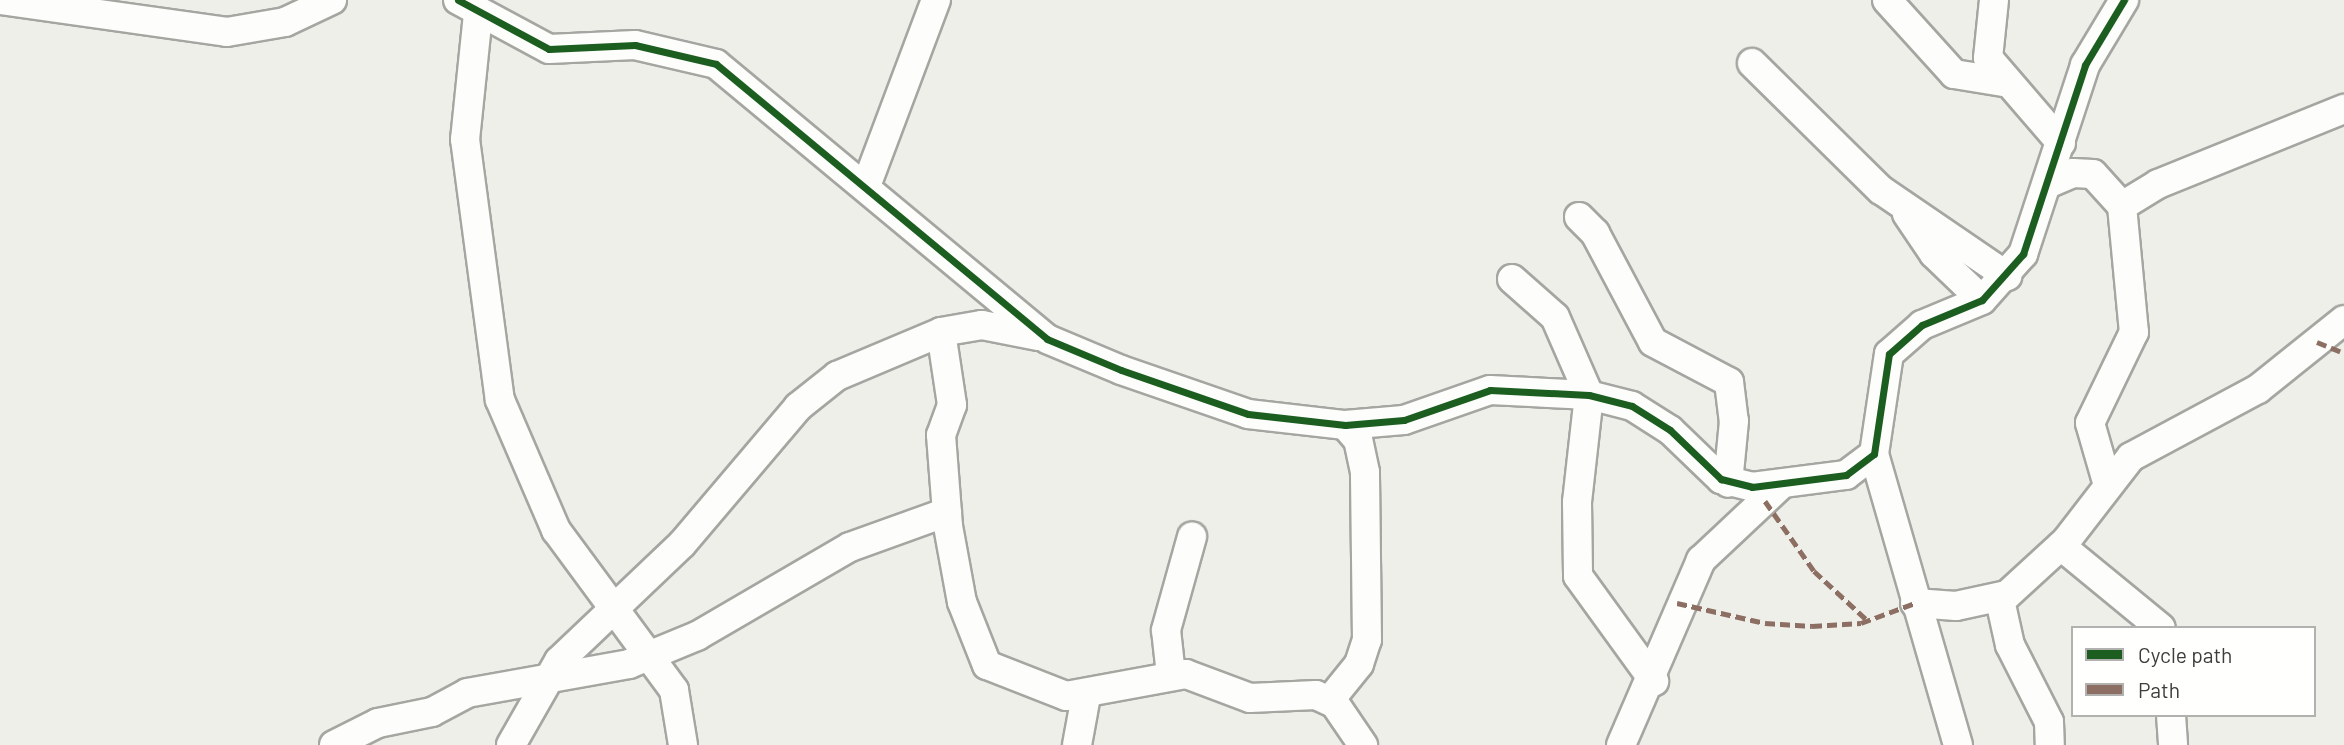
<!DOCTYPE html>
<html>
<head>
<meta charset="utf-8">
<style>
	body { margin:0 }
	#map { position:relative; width:2344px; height:745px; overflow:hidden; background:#efefe9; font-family:Barlow,sans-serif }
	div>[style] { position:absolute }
	.roads { filter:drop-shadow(2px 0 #a5a5a1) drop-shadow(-2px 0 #a5a5a1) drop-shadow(0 2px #a5a5a1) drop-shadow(0 -2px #a5a5a1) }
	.minor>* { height:28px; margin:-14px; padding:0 14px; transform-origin:14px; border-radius:14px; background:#fdfdfc }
	.quiet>* { height:5px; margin-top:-2.5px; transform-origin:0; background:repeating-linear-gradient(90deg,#8d6e63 0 10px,transparent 0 15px) }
	.cycleway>* { height:7px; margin:-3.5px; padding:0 3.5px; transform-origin:3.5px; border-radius:3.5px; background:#1b5e20 }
	span { translate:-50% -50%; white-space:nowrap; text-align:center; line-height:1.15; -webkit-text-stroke:5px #fffffe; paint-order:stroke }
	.legend { position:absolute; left:2071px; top:626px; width:245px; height:91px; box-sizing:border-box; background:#fffffe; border:2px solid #b1b1af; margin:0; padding:9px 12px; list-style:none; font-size:21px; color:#3d3d39 }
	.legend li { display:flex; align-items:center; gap:14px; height:35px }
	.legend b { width:35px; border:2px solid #b1b1af }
</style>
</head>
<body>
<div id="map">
	<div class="roads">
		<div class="minor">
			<div style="left:0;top:0;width:229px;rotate:8deg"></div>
			<div style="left:227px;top:32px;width:59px;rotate:-9.8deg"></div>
			<div style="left:285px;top:22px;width:52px;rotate:-25.1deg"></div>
			<div style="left:458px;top:0;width:103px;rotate:28.3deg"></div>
			<div style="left:549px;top:49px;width:86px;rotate:-2.7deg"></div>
			<div style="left:635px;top:45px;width:83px;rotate:13.2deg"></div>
			<div style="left:716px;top:64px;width:430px;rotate:39.7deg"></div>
			<div style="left:1047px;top:339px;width:80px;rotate:22.7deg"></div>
			<div style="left:1121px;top:370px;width:134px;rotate:19.1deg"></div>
			<div style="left:1248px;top:414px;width:98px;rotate:6.5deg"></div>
			<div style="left:1345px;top:425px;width:59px;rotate:-4.8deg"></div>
			<div style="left:1404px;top:420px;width:91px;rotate:-19.2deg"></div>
			<div style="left:1490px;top:390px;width:99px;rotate:2.9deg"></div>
			<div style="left:1589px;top:395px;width:44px;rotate:14.3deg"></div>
			<div style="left:1632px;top:406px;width:45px;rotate:32.3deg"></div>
			<div style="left:1670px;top:430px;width:71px;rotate:43.9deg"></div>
			<div style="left:1721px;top:479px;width:32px;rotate:14deg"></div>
			<div style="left:1752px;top:487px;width:95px;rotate:-7.3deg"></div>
			<div style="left:1846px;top:475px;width:35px;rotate:-37deg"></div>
			<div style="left:1874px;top:454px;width:101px;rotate:-81.5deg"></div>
			<div style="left:1889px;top:354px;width:44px;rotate:-41.3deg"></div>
			<div style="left:1922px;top:325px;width:65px;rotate:-22.6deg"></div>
			<div style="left:1982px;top:300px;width:62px;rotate:-48.3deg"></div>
			<div style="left:2023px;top:254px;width:199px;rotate:-71.8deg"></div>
			<div style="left:2085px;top:65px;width:76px;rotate:-59deg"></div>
			<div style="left:1887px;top:0;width:100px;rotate:47.8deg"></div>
			<div style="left:1954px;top:74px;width:51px;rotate:9.1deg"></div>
			<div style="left:1994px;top:0;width:58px;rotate:95.9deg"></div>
			<div style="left:1988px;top:58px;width:112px;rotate:49.3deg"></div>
			<div style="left:478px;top:14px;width:126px;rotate:95.9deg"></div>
			<div style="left:465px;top:139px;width:263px;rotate:82.4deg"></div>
			<div style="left:500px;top:400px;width:142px;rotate:66.7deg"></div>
			<div style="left:556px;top:530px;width:199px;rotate:53.6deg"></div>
			<div style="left:674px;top:690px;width:56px;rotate:80.7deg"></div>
			<div style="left:1752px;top:63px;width:181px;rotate:44.6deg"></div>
			<div style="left:1881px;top:190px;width:153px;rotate:34.3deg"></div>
			<div style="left:2047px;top:184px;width:28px;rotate:-23deg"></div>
			<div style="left:2073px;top:173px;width:20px;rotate:3deg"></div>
			<div style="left:2093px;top:174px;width:43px;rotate:47.8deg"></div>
			<div style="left:2122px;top:206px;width:127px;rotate:84.6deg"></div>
			<div style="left:2134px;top:332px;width:101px;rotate:115.8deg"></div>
			<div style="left:2090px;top:423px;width:61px;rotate:73.9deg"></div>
			<div style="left:866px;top:186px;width:199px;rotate:-69.4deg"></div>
			<div style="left:2122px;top:206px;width:42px;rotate:-31.4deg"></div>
			<div style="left:2158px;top:184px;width:201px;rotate:-22deg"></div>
			<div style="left:1907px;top:214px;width:48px;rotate:56deg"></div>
			<div style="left:1934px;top:254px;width:66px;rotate:43.8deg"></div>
			<div style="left:1579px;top:217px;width:23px;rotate:45deg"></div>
			<div style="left:1595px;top:233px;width:123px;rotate:62deg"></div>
			<div style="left:1653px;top:342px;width:86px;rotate:27.8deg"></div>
			<div style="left:1729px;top:382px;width:39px;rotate:83deg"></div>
			<div style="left:1734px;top:421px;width:62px;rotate:95.5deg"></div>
			<div style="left:1512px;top:279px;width:57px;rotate:41.5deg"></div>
			<div style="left:1555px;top:317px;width:85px;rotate:66.4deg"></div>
			<div style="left:1589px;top:395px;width:108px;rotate:96.4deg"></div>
			<div style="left:1577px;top:502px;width:74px;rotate:89.2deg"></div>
			<div style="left:1578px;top:576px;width:130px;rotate:54.1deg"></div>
			<div style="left:941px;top:332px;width:74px;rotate:81.4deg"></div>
			<div style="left:952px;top:405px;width:32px;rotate:110deg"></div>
			<div style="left:941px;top:435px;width:91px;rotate:85.6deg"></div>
			<div style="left:948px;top:526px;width:77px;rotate:79.6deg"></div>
			<div style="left:962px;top:602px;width:68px;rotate:68.4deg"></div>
			<div style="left:987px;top:665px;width:85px;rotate:21.4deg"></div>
			<div style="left:1066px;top:696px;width:122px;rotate:-10.4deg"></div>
			<div style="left:1186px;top:674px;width:68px;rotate:20.6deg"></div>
			<div style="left:1250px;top:698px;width:66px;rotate:-2.6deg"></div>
			<div style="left:1316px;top:695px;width:21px;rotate:25deg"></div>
			<div style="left:1335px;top:704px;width:50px;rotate:55.7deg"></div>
			<div style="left:1874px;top:454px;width:303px;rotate:73.9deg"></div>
			<div style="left:2061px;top:546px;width:129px;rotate:39.4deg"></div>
			<div style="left:2000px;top:600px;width:46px;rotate:77.5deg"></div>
			<div style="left:2010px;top:645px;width:86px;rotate:63.1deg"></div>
			<div style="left:2049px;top:722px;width:23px;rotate:88deg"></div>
			<div style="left:1915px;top:603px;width:41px;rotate:4.2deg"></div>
			<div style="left:1956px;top:606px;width:52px;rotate:-12.2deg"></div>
			<div style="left:2007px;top:595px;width:80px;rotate:-42.5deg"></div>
			<div style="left:2066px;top:541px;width:106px;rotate:-52.3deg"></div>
			<div style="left:2131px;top:457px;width:144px;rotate:-28.2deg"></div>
			<div style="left:2258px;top:389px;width:110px;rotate:-38.7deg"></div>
			<div style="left:1171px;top:675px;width:45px;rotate:-96.3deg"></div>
			<div style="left:1166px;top:630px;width:97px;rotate:-74.4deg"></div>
			<div style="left:1330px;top:700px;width:46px;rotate:-51.1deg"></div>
			<div style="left:1359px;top:664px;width:25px;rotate:-72deg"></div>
			<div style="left:1367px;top:640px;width:168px;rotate:-90.7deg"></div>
			<div style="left:1365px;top:472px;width:33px;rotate:-102deg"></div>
			<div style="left:1358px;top:440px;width:20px;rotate:-131deg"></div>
			<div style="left:2171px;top:715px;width:30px;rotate:86deg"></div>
			<div style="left:334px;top:745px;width:49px;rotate:-26.6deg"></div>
			<div style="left:378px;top:723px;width:55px;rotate:-11.5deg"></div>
			<div style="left:432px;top:712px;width:40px;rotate:-28deg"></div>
			<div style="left:467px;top:693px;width:165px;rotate:-10.1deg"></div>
			<div style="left:629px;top:664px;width:74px;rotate:-22.4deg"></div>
			<div style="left:697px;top:636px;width:177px;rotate:-30.2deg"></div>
			<div style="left:850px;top:547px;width:103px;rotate:-19.8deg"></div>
			<div style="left:511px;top:745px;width:97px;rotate:-60.3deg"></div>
			<div style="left:559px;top:661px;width:170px;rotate:-43.6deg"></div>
			<div style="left:682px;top:544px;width:180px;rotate:-49.7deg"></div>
			<div style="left:798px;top:407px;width:50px;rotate:-38.5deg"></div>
			<div style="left:837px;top:376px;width:113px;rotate:-22.9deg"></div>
			<div style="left:941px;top:332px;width:42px;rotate:-9.7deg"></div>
			<div style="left:982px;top:325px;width:57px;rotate:11.1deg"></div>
			<div style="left:1077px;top:745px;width:50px;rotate:-79.6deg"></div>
			<div style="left:1621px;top:745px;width:202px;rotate:-66.6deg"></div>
			<div style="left:1701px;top:560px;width:110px;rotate:-43.2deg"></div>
		</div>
	</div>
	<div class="quiet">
		<div style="left:2317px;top:342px;width:29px;rotate:22deg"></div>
		<div style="left:1765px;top:501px;width:85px;rotate:55deg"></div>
		<div style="left:1814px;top:571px;width:72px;rotate:42.8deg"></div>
		<div style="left:1677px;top:603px;width:90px;rotate:12.8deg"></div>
		<div style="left:1765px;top:623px;width:47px;rotate:3.7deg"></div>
		<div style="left:1812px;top:626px;width:49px;rotate:-3.5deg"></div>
		<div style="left:1861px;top:623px;width:58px;rotate:-20.3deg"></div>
	</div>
	<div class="cycleway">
		<div style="left:458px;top:0;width:103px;rotate:28.3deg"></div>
		<div style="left:549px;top:49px;width:86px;rotate:-2.7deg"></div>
		<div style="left:635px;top:45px;width:83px;rotate:13.2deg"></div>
		<div style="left:716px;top:64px;width:430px;rotate:39.7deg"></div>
		<div style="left:1047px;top:339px;width:80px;rotate:22.7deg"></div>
		<div style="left:1121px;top:370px;width:134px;rotate:19.1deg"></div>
		<div style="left:1248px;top:414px;width:98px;rotate:6.5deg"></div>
		<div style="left:1345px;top:425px;width:59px;rotate:-4.8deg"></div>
		<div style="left:1404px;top:420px;width:91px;rotate:-19.2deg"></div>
		<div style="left:1490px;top:390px;width:99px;rotate:2.9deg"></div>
		<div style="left:1589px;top:395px;width:44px;rotate:14.3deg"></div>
		<div style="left:1632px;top:406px;width:45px;rotate:32.3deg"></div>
		<div style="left:1670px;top:430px;width:71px;rotate:43.9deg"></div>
		<div style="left:1721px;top:479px;width:32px;rotate:14deg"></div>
		<div style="left:1752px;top:487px;width:95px;rotate:-7.3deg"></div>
		<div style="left:1846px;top:475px;width:35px;rotate:-37deg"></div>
		<div style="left:1874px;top:454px;width:101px;rotate:-81.5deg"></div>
		<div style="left:1889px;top:354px;width:44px;rotate:-41.3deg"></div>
		<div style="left:1922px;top:325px;width:65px;rotate:-22.6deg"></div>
		<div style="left:1982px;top:300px;width:62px;rotate:-48.3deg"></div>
		<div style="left:2023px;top:254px;width:199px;rotate:-71.8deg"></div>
		<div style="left:2085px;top:65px;width:76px;rotate:-59deg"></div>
	</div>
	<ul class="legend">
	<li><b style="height:9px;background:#1b5e20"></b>Cycle path</li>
	<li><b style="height:9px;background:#8d6e63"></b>Path</li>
	</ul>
</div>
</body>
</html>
